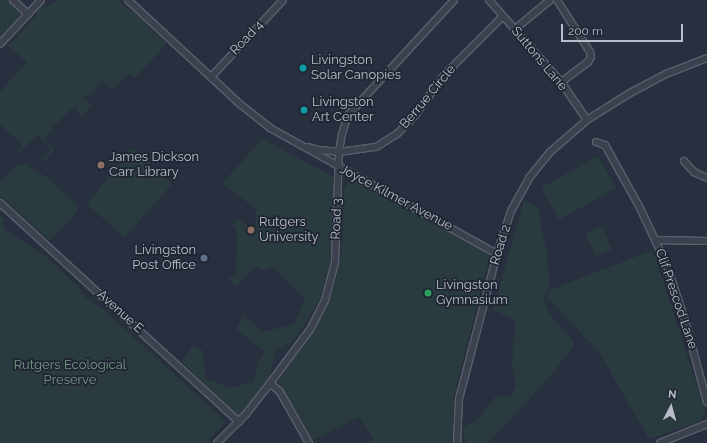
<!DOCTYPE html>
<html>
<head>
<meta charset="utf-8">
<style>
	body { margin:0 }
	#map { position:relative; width:707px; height:443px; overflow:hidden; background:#282f3e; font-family:Raleway,sans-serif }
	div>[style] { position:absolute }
	.green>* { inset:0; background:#2a3b3f; transform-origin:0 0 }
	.roads { filter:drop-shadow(1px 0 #5a5f6c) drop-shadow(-1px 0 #5a5f6c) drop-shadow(0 1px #5a5f6c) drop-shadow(0 -1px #5a5f6c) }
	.minor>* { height:6px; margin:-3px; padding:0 3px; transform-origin:3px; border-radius:3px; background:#3c414f }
	.dots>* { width:11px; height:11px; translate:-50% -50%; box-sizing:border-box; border:2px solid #202634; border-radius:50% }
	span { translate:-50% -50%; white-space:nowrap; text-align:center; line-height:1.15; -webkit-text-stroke:3.5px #202634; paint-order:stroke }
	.street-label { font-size:13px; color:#b8bdc9 }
	.poi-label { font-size:13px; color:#b8bdc9 }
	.left { translate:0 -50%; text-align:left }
	.right { translate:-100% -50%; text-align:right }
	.park-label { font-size:13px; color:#71987e }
	.north { position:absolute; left:651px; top:387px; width:40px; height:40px; -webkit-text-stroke:3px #202634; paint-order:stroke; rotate:6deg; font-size:11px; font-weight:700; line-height:16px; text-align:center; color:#b8bdc9 }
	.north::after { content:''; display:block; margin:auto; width:14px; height:18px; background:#b8bdc9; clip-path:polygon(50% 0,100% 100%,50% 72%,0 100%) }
	.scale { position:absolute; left:561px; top:24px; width:122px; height:18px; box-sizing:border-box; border:2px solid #b8bdc9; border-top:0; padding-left:5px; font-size:12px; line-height:14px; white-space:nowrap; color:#b8bdc9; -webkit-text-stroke:3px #202634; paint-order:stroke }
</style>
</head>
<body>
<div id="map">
	<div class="green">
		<div style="clip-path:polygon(0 0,8px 0,22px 14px,0 37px)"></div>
		<div style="clip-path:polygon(56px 0,118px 0,127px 9px,130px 9px,147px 24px,147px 27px,166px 42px,165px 46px,135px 78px,129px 73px,113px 90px,102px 80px,90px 96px,88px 94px,84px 98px,92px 105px,82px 116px,75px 108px,73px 110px,71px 109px,56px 125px,53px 123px,51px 126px,54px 128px,44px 139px,53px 148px,53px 151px,45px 161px,43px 159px,51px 150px,50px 147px,38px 135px,20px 152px,18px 151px,22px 144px,0 125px,0 92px,27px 62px,8px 46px,36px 16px,37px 11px,43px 6px,51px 5px)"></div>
		<div style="clip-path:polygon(263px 139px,334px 177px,331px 262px,319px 301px,294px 341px,275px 351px,270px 376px,238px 417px,182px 362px,193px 345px,202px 350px,206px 379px,231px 388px,254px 381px,258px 362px,265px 352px,236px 329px,244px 316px,263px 332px,294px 324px,305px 298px,272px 267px,264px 271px,256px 266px,235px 287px,228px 279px,236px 274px,237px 232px,232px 224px,238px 219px,253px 228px,256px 225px,256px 209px,222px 183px)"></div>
		<div style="clip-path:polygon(133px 148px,172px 184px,125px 237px,93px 210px,87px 203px,121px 163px,127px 152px)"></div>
		<div style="left:598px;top:156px;width:37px;height:65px;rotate:61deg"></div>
		<div style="clip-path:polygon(26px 164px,49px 179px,77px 205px,78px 209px,75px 214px,50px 241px,0 196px,0 182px,18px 165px)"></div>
		<div style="clip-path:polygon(348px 182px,358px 182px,448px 229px,490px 256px,454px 395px,453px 443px,367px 443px,374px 439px,359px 417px,313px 440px,288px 396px,278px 383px,320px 319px,333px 290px,341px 255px,344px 190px)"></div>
		<div style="clip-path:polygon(524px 200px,538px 208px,546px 249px,550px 285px,543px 299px,549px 313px,575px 344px,549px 378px,488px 443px,466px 443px,462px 428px,475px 422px,496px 396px,511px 397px,516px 385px,512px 364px,515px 320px,493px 310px)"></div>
		<div style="clip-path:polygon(0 216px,5px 220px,2px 223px,6px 230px,44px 255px,79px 288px,85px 297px,104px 310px,225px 421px,206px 443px,0 443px)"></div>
		<div style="left:602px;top:226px;width:26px;height:18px;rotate:67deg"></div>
		<div style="clip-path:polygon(651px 251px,656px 259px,705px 410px,700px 421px,649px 439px,599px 352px,547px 297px,552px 289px)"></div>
	</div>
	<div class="roads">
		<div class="minor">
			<div style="left:13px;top:0;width:21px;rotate:43deg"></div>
			<div style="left:128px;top:0;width:154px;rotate:42.9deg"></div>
			<div style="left:241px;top:105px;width:37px;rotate:38deg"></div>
			<div style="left:270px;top:128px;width:260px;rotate:29deg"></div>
			<div style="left:489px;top:0;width:109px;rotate:48.7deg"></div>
			<div style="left:561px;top:82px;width:46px;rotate:55.6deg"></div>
			<div style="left:557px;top:0;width:62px;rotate:57.6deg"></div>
			<div style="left:590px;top:52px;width:5px;rotate:79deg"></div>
			<div style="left:591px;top:57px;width:6px;rotate:121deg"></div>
			<div style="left:588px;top:62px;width:34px;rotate:143deg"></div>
			<div style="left:515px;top:29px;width:45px;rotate:-39.6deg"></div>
			<div style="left:0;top:44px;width:60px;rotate:-47deg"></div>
			<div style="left:211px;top:77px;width:105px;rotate:-46.9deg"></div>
			<div style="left:596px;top:142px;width:9px;rotate:18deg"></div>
			<div style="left:605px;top:145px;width:70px;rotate:60.9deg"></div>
			<div style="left:639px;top:206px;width:63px;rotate:64.7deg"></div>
			<div style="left:666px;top:263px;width:60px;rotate:71.6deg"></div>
			<div style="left:685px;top:320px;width:85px;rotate:75deg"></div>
			<div style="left:308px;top:147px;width:10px;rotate:17deg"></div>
			<div style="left:318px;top:150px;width:21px;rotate:5deg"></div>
			<div style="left:339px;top:152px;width:37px;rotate:-8deg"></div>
			<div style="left:376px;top:147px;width:25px;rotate:-32deg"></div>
			<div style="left:397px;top:134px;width:28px;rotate:-46deg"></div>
			<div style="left:416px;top:114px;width:49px;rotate:-54.1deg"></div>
			<div style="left:445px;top:74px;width:82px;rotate:-45deg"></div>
			<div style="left:684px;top:161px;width:15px;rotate:48deg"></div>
			<div style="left:694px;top:172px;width:14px;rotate:25deg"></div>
			<div style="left:0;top:203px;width:324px;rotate:42.5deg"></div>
			<div style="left:655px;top:240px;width:52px;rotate:1.1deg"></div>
			<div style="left:270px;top:383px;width:13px;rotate:42deg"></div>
			<div style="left:280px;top:392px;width:59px;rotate:60.4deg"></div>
			<div style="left:217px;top:443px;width:41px;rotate:-45deg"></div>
			<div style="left:246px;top:414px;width:31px;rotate:-52deg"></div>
			<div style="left:265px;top:390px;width:77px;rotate:-53.4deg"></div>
			<div style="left:311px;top:328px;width:31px;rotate:-63deg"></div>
			<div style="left:325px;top:300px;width:39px;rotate:-75deg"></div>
			<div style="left:335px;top:262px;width:110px;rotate:-87.9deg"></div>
			<div style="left:339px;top:152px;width:18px;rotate:-81deg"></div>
			<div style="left:342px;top:134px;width:20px;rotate:-72deg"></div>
			<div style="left:348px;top:115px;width:156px;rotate:-47.3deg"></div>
			<div style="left:457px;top:443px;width:44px;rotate:-87.4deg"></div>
			<div style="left:459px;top:399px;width:150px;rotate:-75.3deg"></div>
			<div style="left:497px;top:254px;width:45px;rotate:-72deg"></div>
			<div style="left:511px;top:211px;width:38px;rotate:-61deg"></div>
			<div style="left:529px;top:178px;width:33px;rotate:-51deg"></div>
			<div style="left:550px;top:152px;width:49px;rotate:-40.9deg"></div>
			<div style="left:587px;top:120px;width:51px;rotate:-32.1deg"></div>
			<div style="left:630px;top:93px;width:41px;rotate:-27.8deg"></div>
			<div style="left:666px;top:74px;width:44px;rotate:-21.3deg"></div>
			<div style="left:660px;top:443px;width:51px;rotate:-22deg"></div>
		</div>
	</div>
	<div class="dots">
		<div style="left:303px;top:68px;background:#0f9aa8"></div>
		<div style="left:304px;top:110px;background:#0f9aa8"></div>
		<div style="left:101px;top:165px;background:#8d6e63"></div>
		<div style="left:251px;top:230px;background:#8d6e63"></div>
		<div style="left:204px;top:258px;background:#5c6f8a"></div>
		<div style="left:428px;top:293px;background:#2e9e5b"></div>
	</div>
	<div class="street-label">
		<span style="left:247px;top:38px;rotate:-47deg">Road 4</span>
		<span style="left:539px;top:59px;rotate:50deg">Suttons Lane</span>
		<span style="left:428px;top:97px;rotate:-50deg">Berrue Circle</span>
		<span style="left:396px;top:198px;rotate:28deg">Joyce Kilmer Avenue</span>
		<span style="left:337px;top:219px;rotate:-88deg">Road 3</span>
		<span style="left:501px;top:245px;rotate:-73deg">Road 2</span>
		<span style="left:676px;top:299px;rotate:71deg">Clif Prescod Lane</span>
		<span style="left:120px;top:312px;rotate:42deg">Avenue E</span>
	</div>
	<div class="poi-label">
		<span class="left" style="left:311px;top:68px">Livingston<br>Solar Canopies</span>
		<span class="left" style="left:312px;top:110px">Livingston<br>Art Center</span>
		<span class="left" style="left:109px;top:165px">James Dickson<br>Carr Library</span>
		<span class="left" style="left:259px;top:230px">Rutgers<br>University</span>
		<span class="right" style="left:196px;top:258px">Livingston<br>Post Office</span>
		<span class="left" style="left:436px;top:293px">Livingston<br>Gymnasium</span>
	</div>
	<div class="park-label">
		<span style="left:70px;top:373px">Rutgers Ecological<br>Preserve</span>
	</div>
	<div class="north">N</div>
	<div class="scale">200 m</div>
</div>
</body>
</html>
